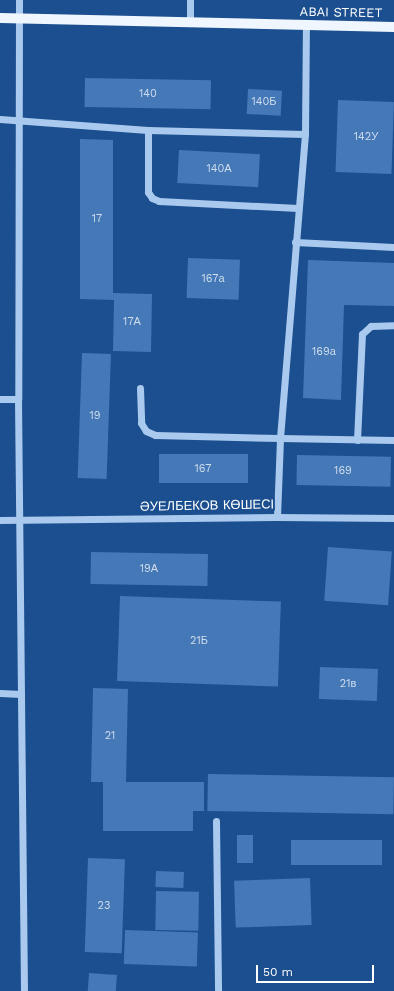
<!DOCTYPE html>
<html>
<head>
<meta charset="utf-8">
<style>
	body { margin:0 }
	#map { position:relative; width:394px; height:991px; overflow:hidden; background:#1b4f8f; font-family:"Work Sans",sans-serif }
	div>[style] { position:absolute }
	.building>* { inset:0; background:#4478b7; transform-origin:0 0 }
	.minor>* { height:7px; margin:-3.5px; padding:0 3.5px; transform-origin:3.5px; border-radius:3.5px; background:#a9c9ee }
	.major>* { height:10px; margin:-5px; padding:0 5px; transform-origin:5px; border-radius:5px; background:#f0f6ff }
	span { translate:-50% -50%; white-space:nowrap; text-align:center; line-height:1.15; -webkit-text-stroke:4px #1b4f8f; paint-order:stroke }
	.number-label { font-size:11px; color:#d0dded }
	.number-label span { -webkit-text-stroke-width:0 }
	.street-label { font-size:13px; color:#fff }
	.scale { position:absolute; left:256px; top:965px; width:118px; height:18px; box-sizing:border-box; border:2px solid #fff; border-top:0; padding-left:5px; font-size:12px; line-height:14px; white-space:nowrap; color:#fff; -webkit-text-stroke:3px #1b4f8f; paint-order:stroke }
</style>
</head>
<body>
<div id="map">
	<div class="building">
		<div style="left:85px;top:78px;width:126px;height:29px;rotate:1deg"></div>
		<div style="left:248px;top:89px;width:34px;height:25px;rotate:3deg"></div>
		<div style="left:338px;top:100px;width:56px;height:72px;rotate:2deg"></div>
		<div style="clip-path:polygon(80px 139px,113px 140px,113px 293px,152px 294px,151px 352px,113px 351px,114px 300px,80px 299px)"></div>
		<div style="left:179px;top:150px;width:81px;height:33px;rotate:3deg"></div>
		<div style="left:188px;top:258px;width:52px;height:40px;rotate:2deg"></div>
		<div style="clip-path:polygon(308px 260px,394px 263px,394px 306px,344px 305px,341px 400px,303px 398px)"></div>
		<div style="left:82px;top:353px;width:29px;height:125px;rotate:2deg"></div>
		<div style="left:159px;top:454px;width:89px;height:29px"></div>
		<div style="left:297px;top:455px;width:94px;height:30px;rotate:1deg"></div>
		<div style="left:328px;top:547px;width:64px;height:54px;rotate:4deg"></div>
		<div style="left:91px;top:552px;width:117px;height:32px;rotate:1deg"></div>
		<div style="left:120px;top:596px;width:161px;height:85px;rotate:2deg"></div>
		<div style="left:320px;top:667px;width:58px;height:32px;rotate:2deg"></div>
		<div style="clip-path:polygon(93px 688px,128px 689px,126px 782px,204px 782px,204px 811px,193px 811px,193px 831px,103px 831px,103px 782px,91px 782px)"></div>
		<div style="left:208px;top:774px;width:186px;height:37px;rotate:1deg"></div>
		<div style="left:237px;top:835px;width:16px;height:28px"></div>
		<div style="left:382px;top:840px;width:25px;height:91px;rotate:90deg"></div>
		<div style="left:88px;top:858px;width:37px;height:94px;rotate:2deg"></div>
		<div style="left:156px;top:871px;width:28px;height:16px;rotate:2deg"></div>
		<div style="left:310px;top:878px;width:47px;height:76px;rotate:88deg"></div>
		<div style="left:156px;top:891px;width:43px;height:39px;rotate:1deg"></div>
		<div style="left:125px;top:930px;width:73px;height:34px;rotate:2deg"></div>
		<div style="left:89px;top:973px;width:28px;height:18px;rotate:4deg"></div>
	</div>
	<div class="minor">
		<div style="left:19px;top:0;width:399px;rotate:90.1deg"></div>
		<div style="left:18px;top:399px;width:592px;rotate:89.42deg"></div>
		<div style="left:190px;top:0;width:22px;rotate:90deg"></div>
		<div style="left:0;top:119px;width:148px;rotate:4.3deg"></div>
		<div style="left:148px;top:130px;width:157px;rotate:1.5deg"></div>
		<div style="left:148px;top:130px;width:62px;rotate:90deg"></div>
		<div style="left:148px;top:192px;width:7px;rotate:56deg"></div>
		<div style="left:152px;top:198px;width:8px;rotate:23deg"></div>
		<div style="left:159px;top:201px;width:139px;rotate:2.9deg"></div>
		<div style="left:295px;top:242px;width:99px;rotate:2.9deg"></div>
		<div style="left:140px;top:388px;width:35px;rotate:88deg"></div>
		<div style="left:141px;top:423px;width:9px;rotate:58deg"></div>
		<div style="left:146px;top:431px;width:10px;rotate:24deg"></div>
		<div style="left:155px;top:435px;width:125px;rotate:1.4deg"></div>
		<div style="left:280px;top:438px;width:305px;rotate:-85.3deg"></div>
		<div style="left:305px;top:134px;width:109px;rotate:-89.5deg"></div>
		<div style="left:0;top:399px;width:18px"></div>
		<div style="left:357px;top:440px;width:106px;rotate:-87.3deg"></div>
		<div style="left:362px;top:334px;width:12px;rotate:-42deg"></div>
		<div style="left:371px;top:326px;width:23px;rotate:-2deg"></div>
		<div style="left:277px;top:517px;width:79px;rotate:-87.8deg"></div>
		<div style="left:280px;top:438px;width:114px;rotate:1deg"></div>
		<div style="left:0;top:520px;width:277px;rotate:-0.6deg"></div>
		<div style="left:277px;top:517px;width:117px;rotate:0.5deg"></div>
		<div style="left:0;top:693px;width:21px;rotate:3deg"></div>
		<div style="left:216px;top:821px;width:170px;rotate:89.3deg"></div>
	</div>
	<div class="major">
		<div style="left:0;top:18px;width:394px;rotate:1.3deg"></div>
	</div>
	<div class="number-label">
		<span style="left:148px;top:94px">140</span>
		<span style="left:264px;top:102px">140Б</span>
		<span style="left:366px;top:137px">142У</span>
		<span style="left:219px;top:169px">140А</span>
		<span style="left:97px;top:219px">17</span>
		<span style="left:213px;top:279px">167а</span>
		<span style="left:132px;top:322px">17А</span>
		<span style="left:324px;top:352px">169а</span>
		<span style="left:95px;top:416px">19</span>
		<span style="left:203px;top:469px">167</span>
		<span style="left:343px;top:471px">169</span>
		<span style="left:149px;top:569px">19А</span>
		<span style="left:199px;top:641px">21Б</span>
		<span style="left:348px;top:684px">21в</span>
		<span style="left:110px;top:736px">21</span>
		<span style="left:104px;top:906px">23</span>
	</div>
	<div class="street-label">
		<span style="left:341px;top:13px;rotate:1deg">ABAI STREET</span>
		<span style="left:207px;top:506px;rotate:-1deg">ӘУЕЛБЕКОВ КӨШЕСІ</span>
	</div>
	<div class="scale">50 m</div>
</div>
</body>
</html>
